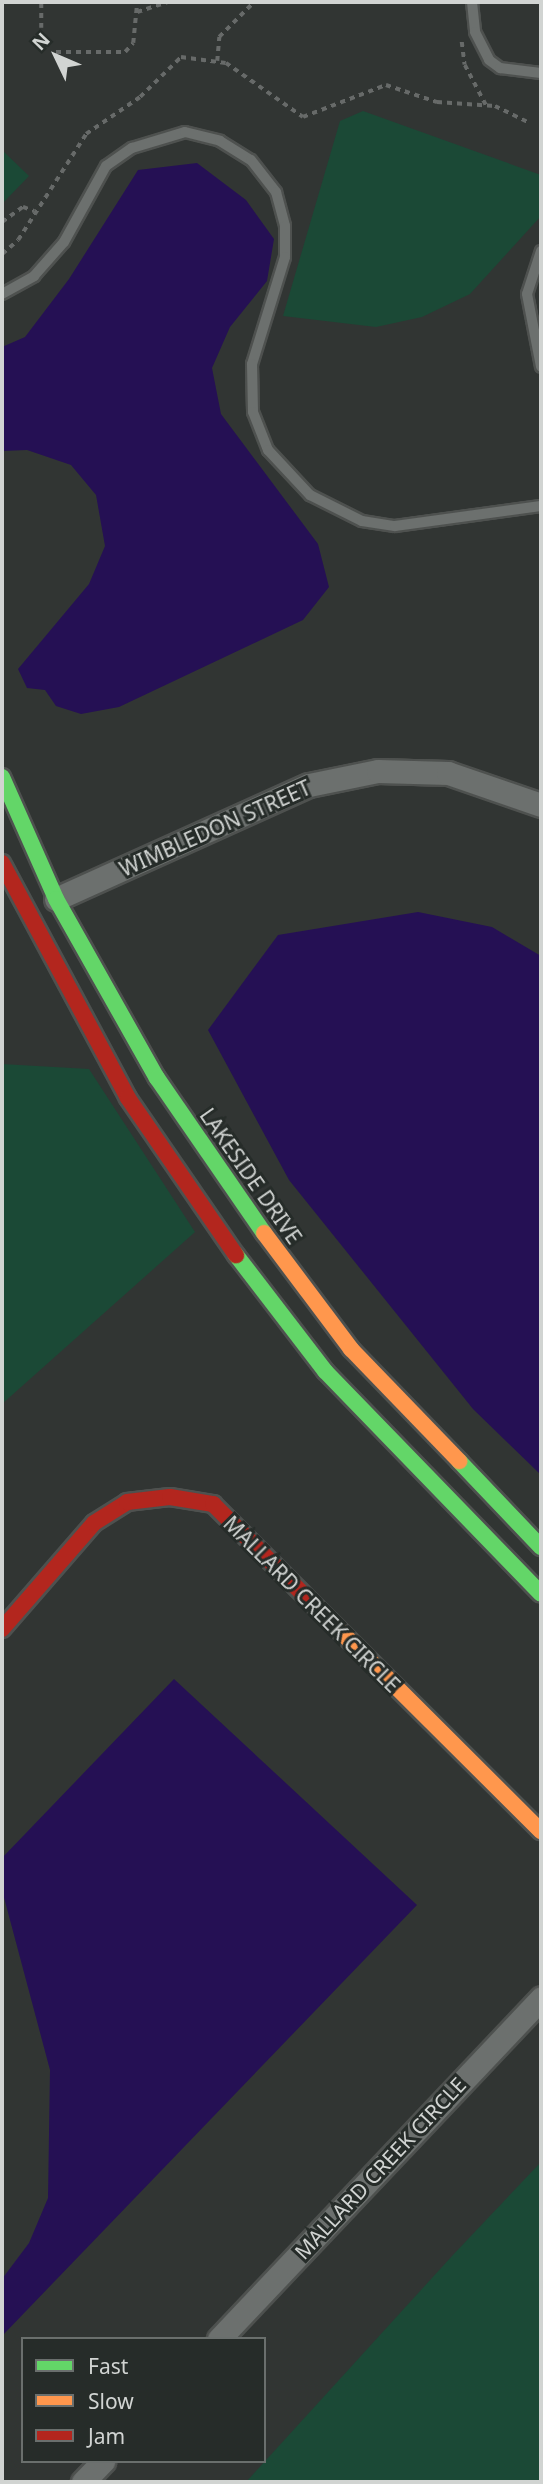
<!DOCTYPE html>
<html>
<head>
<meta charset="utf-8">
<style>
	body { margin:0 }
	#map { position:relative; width:543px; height:2484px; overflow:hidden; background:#313533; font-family:"Noto Sans",sans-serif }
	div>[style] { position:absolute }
	.green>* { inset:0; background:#1b4936 }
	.water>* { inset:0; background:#251054 }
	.path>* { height:3.5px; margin-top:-1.75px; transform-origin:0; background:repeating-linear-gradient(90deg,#676a69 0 5px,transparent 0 10px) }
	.roads { filter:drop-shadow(2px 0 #4e514f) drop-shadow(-2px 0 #4e514f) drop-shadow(0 2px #4e514f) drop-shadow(0 -2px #4e514f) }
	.lane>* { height:10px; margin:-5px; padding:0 5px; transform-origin:5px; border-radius:5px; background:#6c706e }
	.street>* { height:23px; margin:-11.5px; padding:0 11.5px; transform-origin:11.5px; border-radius:11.5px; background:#6c706e }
	.fast>* { height:16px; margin:-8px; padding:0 8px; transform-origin:8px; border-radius:8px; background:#63d668 }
	.slow>* { height:16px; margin:-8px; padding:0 8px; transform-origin:8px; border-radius:8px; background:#ff974d }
	.jam>* { height:16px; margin:-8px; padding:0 8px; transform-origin:8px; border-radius:8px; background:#b3261e }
	span { translate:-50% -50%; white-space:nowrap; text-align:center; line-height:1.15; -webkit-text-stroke:6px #262c29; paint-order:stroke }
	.street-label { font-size:21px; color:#d1d4d2 }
	.frame { position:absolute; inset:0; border:4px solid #d1d4d2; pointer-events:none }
	.legend { position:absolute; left:21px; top:2337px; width:245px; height:126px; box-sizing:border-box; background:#262c29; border:2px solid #6a6f6d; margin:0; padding:9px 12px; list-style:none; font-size:21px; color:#d1d4d2 }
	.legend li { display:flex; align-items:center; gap:14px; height:35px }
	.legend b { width:35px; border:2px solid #6a6f6d }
	.north { position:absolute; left:21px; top:21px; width:70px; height:70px; -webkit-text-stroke:5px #262c29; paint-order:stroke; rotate:314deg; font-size:19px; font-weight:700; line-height:28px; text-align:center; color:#d1d4d2 }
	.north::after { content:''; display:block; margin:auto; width:24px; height:32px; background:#d1d4d2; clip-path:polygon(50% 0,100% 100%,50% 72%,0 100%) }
</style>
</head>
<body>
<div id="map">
	<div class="green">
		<div style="clip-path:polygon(363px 111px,541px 175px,541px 216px,470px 294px,422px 317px,376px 327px,283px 316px,340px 121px)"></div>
		<div style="clip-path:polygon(2px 150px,29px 176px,2px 204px)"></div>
		<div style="clip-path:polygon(2px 1064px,89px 1069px,195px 1232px,2px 1404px)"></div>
		<div style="clip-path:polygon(541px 2162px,541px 2482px,246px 2482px,452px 2256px)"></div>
	</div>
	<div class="water">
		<div style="clip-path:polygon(197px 163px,246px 200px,274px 239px,267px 281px,230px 327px,212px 368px,221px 414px,318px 544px,329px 587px,303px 620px,119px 707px,81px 714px,56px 706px,45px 690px,27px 688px,18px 669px,89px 584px,105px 546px,96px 495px,71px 465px,27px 450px,2px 451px,2px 347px,25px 337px,69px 279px,138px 170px)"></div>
		<div style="clip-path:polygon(418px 912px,492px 927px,541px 956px,541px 1475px,473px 1409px,289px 1180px,208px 1030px,278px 935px)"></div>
		<div style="clip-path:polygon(174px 1679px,417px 1905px,2px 2336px,2px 2279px,29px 2243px,48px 2198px,50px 2070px,2px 1890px,2px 1858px)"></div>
	</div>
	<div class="path">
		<div style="left:137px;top:12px;width:32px;rotate:-18deg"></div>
		<div style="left:41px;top:28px;width:26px;rotate:-90deg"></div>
		<div style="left:462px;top:42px;width:23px;rotate:83deg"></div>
		<div style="left:465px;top:65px;width:45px;rotate:62.3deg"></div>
		<div style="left:56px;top:52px;width:69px"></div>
		<div style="left:125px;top:52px;width:12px;rotate:-48deg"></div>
		<div style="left:133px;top:43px;width:41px;rotate:-84.4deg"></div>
		<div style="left:217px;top:61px;width:24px;rotate:-85deg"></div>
		<div style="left:219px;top:37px;width:49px;rotate:-45deg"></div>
		<div style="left:2px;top:222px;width:26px;rotate:-36deg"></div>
		<div style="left:23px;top:207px;width:12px;rotate:20deg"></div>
		<div style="left:2px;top:254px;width:21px;rotate:-41deg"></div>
		<div style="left:18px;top:240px;width:126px;rotate:-57.3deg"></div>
		<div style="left:86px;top:134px;width:65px;rotate:-34.4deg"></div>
		<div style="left:140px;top:97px;width:57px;rotate:-44.3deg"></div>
		<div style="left:181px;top:57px;width:45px;rotate:7.6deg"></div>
		<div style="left:226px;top:63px;width:94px;rotate:35deg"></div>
		<div style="left:303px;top:117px;width:89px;rotate:-21.1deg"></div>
		<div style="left:386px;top:85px;width:54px;rotate:18.4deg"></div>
		<div style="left:437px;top:102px;width:58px;rotate:3.9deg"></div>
		<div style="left:495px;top:106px;width:37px;rotate:26deg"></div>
	</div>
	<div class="roads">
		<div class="lane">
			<div style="left:472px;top:2px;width:30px;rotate:84deg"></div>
			<div style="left:475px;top:32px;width:31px;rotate:63deg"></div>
			<div style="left:489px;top:60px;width:14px;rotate:36deg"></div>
			<div style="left:500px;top:68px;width:41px;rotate:7deg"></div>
			<div style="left:541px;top:251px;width:45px;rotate:108deg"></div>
			<div style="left:527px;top:294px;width:74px;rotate:79.1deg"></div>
			<div style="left:2px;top:294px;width:37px;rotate:-29deg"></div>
			<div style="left:34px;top:276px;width:45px;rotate:-48.6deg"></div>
			<div style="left:64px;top:242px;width:87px;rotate:-61.1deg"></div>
			<div style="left:106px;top:166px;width:32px;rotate:-35deg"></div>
			<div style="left:132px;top:148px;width:55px;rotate:-16.8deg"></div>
			<div style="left:185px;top:132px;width:36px;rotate:14deg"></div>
			<div style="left:220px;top:141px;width:36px;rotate:32deg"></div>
			<div style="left:251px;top:160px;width:41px;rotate:52deg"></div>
			<div style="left:276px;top:192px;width:35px;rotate:75deg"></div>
			<div style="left:285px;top:226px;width:31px;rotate:90deg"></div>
			<div style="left:285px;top:257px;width:112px;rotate:107.1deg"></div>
			<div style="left:252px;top:364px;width:48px;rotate:88.8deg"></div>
			<div style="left:253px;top:412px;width:41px;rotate:68.5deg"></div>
			<div style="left:268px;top:450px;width:62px;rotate:47deg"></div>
			<div style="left:310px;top:495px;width:58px;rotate:26.6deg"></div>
			<div style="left:362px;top:521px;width:33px;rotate:9deg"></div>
			<div style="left:395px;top:526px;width:147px;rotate:-7.8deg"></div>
		</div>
		<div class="street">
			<div style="left:56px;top:899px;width:277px;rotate:-24.3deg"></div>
			<div style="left:309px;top:785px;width:70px;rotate:-11.5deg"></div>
			<div style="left:378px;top:771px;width:70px;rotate:1.6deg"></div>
			<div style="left:448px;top:773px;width:98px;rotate:19deg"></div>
			<div style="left:219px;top:2339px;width:469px;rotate:-46.6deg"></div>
			<div style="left:83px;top:2482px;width:29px;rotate:-46deg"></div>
		</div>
		<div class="fast">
			<div style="left:2px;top:777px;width:133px;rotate:66.1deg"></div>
			<div style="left:56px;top:899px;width:206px;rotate:60.6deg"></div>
			<div style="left:157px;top:1078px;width:188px;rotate:55.4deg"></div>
			<div style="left:236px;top:1255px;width:146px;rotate:52.5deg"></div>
			<div style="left:325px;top:1371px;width:310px;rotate:45.9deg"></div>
			<div style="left:459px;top:1461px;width:119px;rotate:46.4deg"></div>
		</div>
		<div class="slow">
			<div style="left:264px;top:1233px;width:145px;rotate:53.1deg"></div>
			<div style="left:351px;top:1349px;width:156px;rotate:46deg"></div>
			<div style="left:330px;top:1621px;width:298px;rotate:44.9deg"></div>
		</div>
		<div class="jam">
			<div style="left:2px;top:863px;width:267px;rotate:61.8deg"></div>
			<div style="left:128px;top:1098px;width:191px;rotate:55.5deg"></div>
			<div style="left:2px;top:1629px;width:140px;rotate:-49deg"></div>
			<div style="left:94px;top:1523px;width:39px;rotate:-32deg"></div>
			<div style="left:127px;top:1502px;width:43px;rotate:-6.6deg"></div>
			<div style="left:170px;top:1497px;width:44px;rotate:9.2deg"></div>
			<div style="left:213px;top:1504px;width:165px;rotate:45deg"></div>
		</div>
	</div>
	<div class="street-label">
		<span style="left:215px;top:828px;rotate:-24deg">WIMBLEDON STREET</span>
		<span style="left:251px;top:1176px;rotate:55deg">LAKESIDE DRIVE</span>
		<span style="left:312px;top:1604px;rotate:45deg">MALLARD CREEK CIRCLE</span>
		<span style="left:380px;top:2168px;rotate:-47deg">MALLARD CREEK CIRCLE</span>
	</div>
	<div class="frame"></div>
	<ul class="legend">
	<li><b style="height:9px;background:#63d668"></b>Fast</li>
	<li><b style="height:9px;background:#ff974d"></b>Slow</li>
	<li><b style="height:9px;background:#b3261e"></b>Jam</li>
	</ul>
	<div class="north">N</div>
</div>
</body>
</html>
